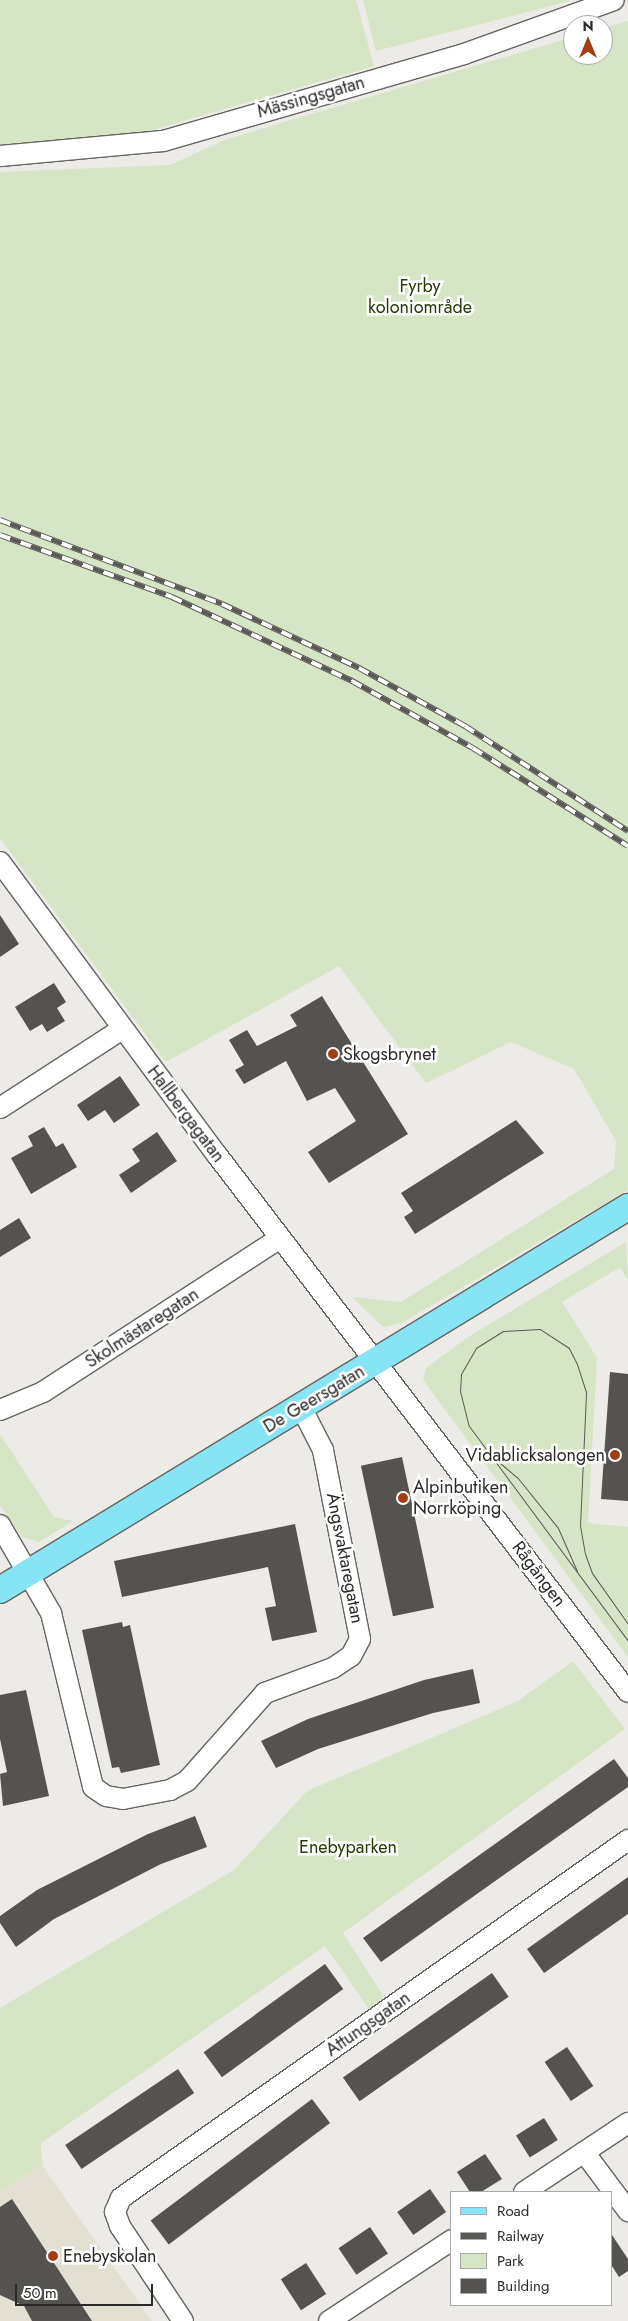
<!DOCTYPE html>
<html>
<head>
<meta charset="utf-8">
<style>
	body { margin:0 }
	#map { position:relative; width:628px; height:2321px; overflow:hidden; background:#edebe7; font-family:Jost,sans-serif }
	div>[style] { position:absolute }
	.built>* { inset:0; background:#e3dfd3 }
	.green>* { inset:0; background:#d5e5c5 }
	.building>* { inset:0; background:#555350; transform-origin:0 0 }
	.roads { filter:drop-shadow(1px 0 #666460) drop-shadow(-1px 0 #666460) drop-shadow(0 1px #666460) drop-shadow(0 -1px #666460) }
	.minor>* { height:20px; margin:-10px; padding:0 10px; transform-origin:10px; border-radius:10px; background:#fff }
	.major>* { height:26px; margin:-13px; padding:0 13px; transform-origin:13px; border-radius:13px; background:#87e4f4 }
	.tram>* { height:1px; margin:-0.5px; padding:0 0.5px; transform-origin:0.5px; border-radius:0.5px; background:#5b5957 }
	.rail>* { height:5.5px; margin-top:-2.75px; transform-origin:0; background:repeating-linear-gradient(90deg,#fff 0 11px,#5b5957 0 22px); box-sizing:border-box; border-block:1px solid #5b5957 }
	.dots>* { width:14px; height:14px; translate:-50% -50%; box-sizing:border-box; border:2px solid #fff; border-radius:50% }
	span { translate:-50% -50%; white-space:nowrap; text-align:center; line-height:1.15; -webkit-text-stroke:5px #fff; paint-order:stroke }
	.street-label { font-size:18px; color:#2b2a28 }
	.park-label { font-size:18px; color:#273b08 }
	.poi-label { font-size:18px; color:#2b2a28 }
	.left { translate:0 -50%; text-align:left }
	.right { translate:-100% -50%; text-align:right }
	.legend { position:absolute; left:450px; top:2191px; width:162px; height:115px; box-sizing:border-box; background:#fff; border:1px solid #aaaaa9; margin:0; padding:6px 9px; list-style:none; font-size:15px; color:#2b2a28 }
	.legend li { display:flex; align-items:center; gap:10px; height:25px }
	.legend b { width:25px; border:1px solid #aaaaa9 }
	.north { position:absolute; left:563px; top:15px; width:50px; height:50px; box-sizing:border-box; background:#fff; border:1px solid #aaaaa9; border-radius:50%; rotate:0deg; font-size:14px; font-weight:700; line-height:20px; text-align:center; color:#2b2a28 }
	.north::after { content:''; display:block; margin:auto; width:18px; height:22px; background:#a33e10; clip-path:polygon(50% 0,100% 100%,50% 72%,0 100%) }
	.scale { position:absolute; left:15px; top:2284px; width:138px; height:22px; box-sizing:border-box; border:2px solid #2b2a28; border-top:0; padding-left:6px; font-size:15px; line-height:18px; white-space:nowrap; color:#2b2a28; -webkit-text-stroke:4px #fff; paint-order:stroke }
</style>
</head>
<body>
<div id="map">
	<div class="built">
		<div style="clip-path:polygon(42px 2165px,152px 2321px,0 2321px,0 2191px)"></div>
	</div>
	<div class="green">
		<div style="clip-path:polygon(0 0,356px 0,374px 66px,142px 133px,0 146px)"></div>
		<div style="clip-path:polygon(363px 0,569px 0,570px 1px,376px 51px)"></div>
		<div style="clip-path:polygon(628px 21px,628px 1190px,402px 1323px,383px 1327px,352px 1297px,401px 1302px,614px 1169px,616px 1141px,574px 1069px,511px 1042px,426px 1083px,339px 966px,166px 1062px,0 838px,0 172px,170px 165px,227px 139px,573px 37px,573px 55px,603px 55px,603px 28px)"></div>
		<div style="clip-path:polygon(626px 1242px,628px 1280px,620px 1267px,562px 1302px,597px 1358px,588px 1523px,628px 1527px,628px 1657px,423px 1380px,426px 1368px,468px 1337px)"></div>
		<div style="clip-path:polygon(0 1434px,54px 1517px,73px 1521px,39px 1542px,22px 1537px,0 1505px)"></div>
		<div style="clip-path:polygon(573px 1661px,625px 1729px,343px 1933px,384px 1997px,369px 2009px,325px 1946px,41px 2143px,42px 2165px,0 2191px,0 2008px,234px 1870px,307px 1791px,518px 1701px)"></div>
	</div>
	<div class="building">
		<div style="clip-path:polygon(0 915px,19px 944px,0 957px)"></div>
		<div style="clip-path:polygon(54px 983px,66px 1002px,57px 1008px,65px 1021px,47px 1032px,42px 1024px,30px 1031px,15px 1007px)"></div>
		<div style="clip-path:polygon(322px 996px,408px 1134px,329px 1183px,308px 1152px,356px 1121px,335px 1088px,307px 1101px,286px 1061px,244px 1084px,235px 1070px,244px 1065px,229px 1040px,247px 1030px,257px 1046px,297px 1026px,290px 1015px)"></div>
		<div style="clip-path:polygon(120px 1076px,140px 1105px,114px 1123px,105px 1110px,88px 1121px,77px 1105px)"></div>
		<div style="clip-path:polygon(516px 1120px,544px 1153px,415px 1234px,404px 1217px,413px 1211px,401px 1193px)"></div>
		<div style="clip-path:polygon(44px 1127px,56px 1147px,63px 1143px,77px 1167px,31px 1194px,11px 1158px,33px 1146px,28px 1136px)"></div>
		<div style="clip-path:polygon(157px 1132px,177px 1161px,131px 1193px,119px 1175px,140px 1161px,132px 1149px)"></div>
		<div style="clip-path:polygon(19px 1218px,31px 1238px,0 1257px,0 1230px)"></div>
		<div style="clip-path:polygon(610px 1372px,628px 1374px,628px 1501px,601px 1499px)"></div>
		<div style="left:402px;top:1457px;width:154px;height:42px;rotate:78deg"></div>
		<div style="clip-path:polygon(295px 1524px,317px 1632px,272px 1641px,265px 1608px,276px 1606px,268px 1567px,122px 1597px,114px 1561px)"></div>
		<div style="clip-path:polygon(122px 1622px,123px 1627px,130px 1625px,160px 1765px,121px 1773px,119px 1767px,112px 1768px,82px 1630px)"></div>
		<div style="clip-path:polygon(473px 1669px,480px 1703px,433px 1713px,318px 1749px,276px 1768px,261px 1741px,308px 1719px,424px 1680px)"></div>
		<div style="clip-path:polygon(26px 1690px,49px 1796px,3px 1806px,0 1774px,7px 1772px,0 1739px,0 1695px)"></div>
		<div style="clip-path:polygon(614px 1759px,628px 1778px,628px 1787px,381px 1962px,363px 1938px)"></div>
		<div style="clip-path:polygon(195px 1816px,207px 1847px,161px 1864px,54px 1919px,16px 1947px,0 1923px,0 1916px,37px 1890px,148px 1834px)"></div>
		<div style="clip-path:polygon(628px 1877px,628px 1914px,544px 1973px,527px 1949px)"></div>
		<div style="left:325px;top:1964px;width:31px;height:150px;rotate:54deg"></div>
		<div style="left:492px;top:1973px;width:29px;height:182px;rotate:55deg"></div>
		<div style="left:567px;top:2047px;width:47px;height:27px;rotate:56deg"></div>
		<div style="left:178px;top:2069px;width:29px;height:136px;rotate:56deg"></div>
		<div style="left:312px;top:2099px;width:30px;height:202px;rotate:53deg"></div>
		<div style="left:544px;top:2118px;width:26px;height:33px;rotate:58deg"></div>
		<div style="clip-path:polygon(485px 2154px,502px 2179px,481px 2192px,470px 2192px,457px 2172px)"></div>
		<div style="left:430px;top:2189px;width:28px;height:40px;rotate:55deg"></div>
		<div style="clip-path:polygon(12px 2199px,92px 2321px,32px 2321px,24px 2306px,0 2295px,0 2207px)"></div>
		<div style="left:370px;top:2227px;width:32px;height:38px;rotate:56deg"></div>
		<div style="clip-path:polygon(612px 2235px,628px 2259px,628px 2271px,619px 2277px,612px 2266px)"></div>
		<div style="left:306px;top:2263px;width:37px;height:30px;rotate:57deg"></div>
	</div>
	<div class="roads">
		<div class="minor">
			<div style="left:0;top:156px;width:164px;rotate:-5.3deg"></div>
			<div style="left:163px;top:141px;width:313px;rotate:-16.1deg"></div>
			<div style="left:464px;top:54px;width:159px;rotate:-19.8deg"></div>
			<div style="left:0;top:862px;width:365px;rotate:53.5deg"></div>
			<div style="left:217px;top:1155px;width:676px;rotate:52.57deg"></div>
			<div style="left:0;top:1108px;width:145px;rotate:-32.9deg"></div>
			<div style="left:0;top:1410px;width:47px;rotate:-22.7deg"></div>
			<div style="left:43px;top:1392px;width:283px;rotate:-33deg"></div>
			<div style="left:0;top:1525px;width:102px;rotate:59.9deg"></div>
			<div style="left:51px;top:1613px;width:179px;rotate:76.4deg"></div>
			<div style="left:93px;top:1787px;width:16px;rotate:35deg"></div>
			<div style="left:106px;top:1796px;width:17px;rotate:10deg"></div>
			<div style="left:123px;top:1799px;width:48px;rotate:-10.8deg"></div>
			<div style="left:170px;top:1790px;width:19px;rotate:-28deg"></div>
			<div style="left:187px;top:1781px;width:118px;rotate:-48.4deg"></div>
			<div style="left:265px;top:1693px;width:72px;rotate:-20.2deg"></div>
			<div style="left:333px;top:1668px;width:22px;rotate:-34deg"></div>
			<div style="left:351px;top:1656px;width:19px;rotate:-62deg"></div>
			<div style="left:360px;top:1639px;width:193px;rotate:-101.1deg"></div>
			<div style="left:323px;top:1450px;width:48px;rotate:-117.1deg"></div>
			<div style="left:584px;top:2152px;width:74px;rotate:53.3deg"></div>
			<div style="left:524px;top:2192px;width:125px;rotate:-33.6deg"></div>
			<div style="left:183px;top:2321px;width:114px;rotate:-123.6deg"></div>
			<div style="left:120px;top:2226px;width:15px;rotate:-110deg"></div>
			<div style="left:115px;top:2212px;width:15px;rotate:-67deg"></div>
			<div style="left:121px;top:2198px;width:621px;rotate:-35.23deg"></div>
			<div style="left:329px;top:2321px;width:147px;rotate:-33.4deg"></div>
		</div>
		<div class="major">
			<div style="left:0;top:1590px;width:736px;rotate:-31.38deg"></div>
		</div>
	</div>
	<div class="tram">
		<div style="left:494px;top:1458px;width:30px;rotate:40deg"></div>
		<div style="left:517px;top:1477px;width:65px;rotate:51.2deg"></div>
		<div style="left:558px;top:1528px;width:47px;rotate:66.2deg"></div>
		<div style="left:628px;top:1624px;width:62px;rotate:-125.2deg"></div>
		<div style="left:592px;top:1573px;width:20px;rotate:-110deg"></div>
		<div style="left:585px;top:1554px;width:28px;rotate:-100deg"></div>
		<div style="left:580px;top:1526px;width:134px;rotate:-87.4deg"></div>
		<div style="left:586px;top:1392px;width:29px;rotate:-108deg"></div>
		<div style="left:577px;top:1364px;width:18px;rotate:-117deg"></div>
		<div style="left:569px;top:1348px;width:35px;rotate:-147deg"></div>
		<div style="left:540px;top:1329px;width:37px;rotate:177deg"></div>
		<div style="left:503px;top:1331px;width:32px;rotate:148deg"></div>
		<div style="left:476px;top:1348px;width:30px;rotate:120deg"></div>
		<div style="left:461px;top:1374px;width:17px;rotate:93deg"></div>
		<div style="left:460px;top:1391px;width:36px;rotate:76deg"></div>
		<div style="left:469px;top:1426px;width:267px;rotate:53.5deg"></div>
	</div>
	<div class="rail">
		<div style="left:0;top:520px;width:237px;rotate:20.7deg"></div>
		<div style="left:222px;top:604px;width:151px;rotate:25deg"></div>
		<div style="left:359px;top:668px;width:121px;rotate:28.7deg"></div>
		<div style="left:465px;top:726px;width:194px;rotate:32.8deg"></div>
		<div style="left:0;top:535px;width:183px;rotate:19.8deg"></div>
		<div style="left:172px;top:597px;width:199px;rotate:25deg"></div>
		<div style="left:352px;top:681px;width:138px;rotate:29deg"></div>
		<div style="left:473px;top:748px;width:183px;rotate:32.3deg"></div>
	</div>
	<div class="dots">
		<div style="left:333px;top:1054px;background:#a33e10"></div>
		<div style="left:615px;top:1455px;background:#a33e10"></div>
		<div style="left:403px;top:1498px;background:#a33e10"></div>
		<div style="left:53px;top:2256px;background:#a33e10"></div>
	</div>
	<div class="street-label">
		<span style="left:311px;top:97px;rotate:-16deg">Mässingsgatan</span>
		<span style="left:186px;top:1114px;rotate:53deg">Hallbergagatan</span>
		<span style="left:142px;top:1328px;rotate:-33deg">Skolmästaregatan</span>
		<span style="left:314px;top:1399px;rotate:-31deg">De Geersgatan</span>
		<span style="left:345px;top:1558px;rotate:79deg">Ängsvaktaregatan</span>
		<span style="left:539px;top:1574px;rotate:53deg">Rågången</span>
		<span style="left:368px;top:2024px;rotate:-35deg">Attungsgatan</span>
	</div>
	<div class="park-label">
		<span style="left:420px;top:297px">Fyrby<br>koloniområde</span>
		<span style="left:348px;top:1847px">Enebyparken</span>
	</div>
	<div class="poi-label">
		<span class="left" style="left:343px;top:1054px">Skogsbrynet</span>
		<span class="right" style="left:605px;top:1455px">Vidablicksalongen</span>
		<span class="left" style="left:413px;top:1498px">Alpinbutiken<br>Norrköping</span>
		<span class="left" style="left:63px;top:2256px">Enebyskolan</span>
	</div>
	<ul class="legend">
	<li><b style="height:6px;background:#87e4f4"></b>Road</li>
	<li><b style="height:6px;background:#5b5957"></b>Railway</li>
	<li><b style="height:14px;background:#d5e5c5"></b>Park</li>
	<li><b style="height:14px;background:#555350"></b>Building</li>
	</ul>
	<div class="north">N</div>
	<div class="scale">50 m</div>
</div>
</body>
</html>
